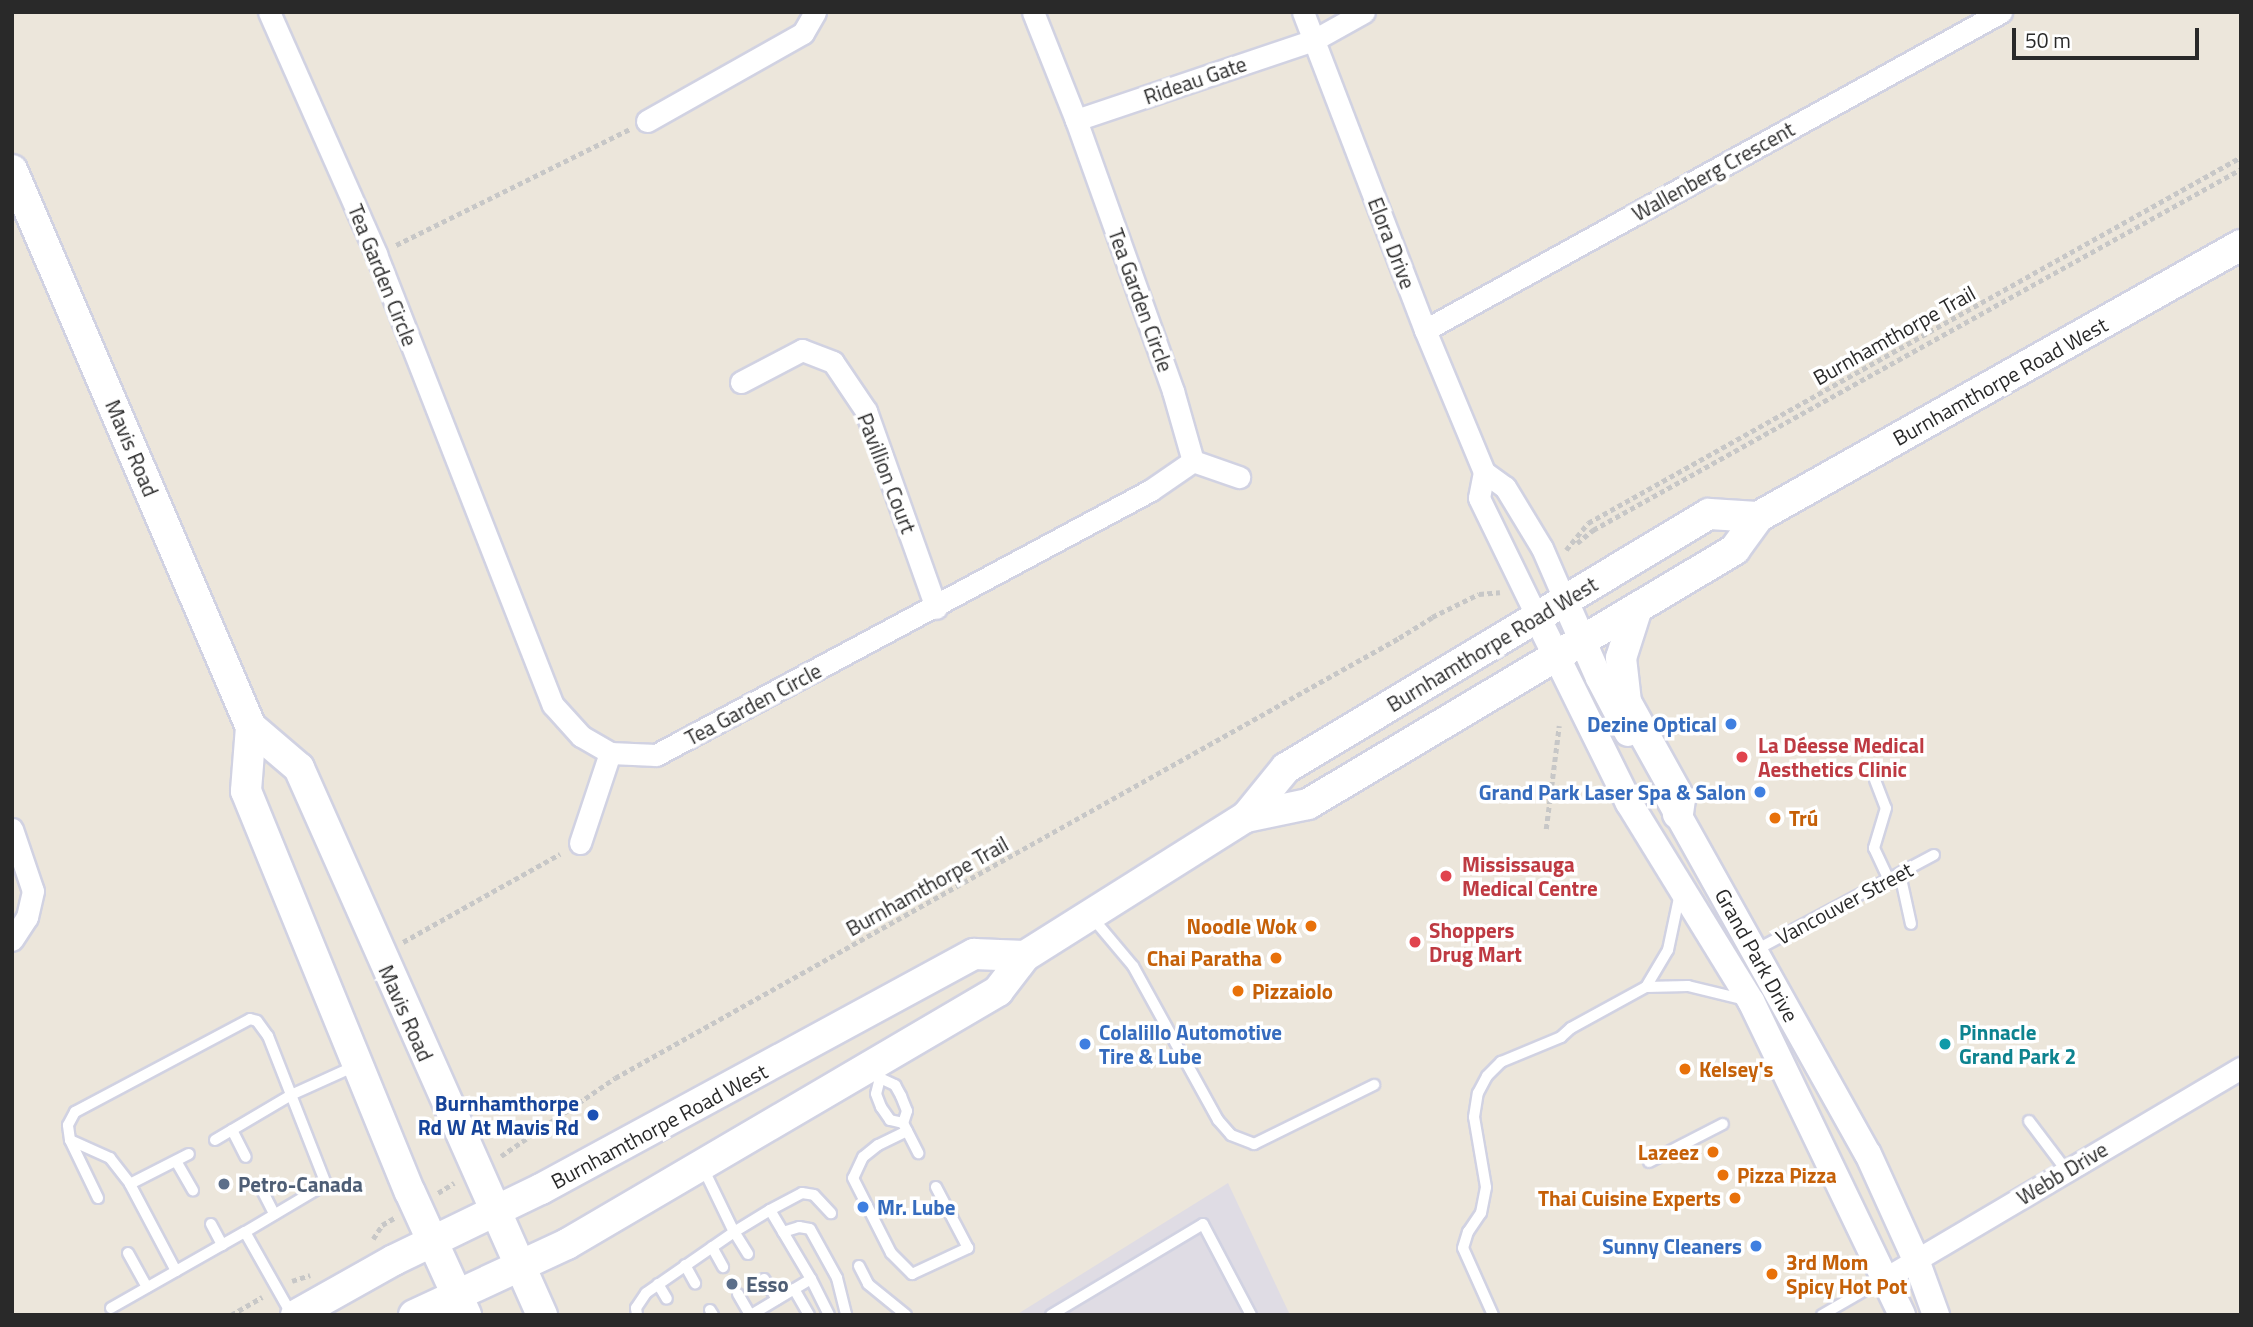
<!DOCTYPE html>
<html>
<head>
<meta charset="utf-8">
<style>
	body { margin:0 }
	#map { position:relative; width:2253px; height:1327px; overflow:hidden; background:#ece6db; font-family:"Titillium Web",sans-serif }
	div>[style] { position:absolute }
	.industrial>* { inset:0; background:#dfdce4 }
	.path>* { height:4.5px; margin-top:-2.25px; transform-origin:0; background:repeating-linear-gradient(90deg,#c7c7c7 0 5px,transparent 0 8.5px) }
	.roads { filter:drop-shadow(2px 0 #d1d2e2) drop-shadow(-2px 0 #d1d2e2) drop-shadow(0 2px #d1d2e2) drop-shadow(0 -2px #d1d2e2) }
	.service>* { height:10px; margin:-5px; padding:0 5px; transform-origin:5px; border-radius:5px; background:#fff }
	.minor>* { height:21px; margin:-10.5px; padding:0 10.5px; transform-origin:10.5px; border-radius:10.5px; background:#fff }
	.tertiary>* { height:26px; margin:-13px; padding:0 13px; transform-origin:13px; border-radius:13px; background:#fff }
	.secondary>* { height:30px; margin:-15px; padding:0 15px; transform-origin:15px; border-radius:15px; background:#fff }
	.dots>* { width:19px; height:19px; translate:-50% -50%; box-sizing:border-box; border:4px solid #fff; border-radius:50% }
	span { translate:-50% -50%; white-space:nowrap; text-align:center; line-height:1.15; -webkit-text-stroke:7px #fff; paint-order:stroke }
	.street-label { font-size:21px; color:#292929 }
	.shop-label { font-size:21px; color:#366cbe; font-weight:700 }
	.right { translate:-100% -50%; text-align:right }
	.left { translate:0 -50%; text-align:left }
	.health-label { font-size:21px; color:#be3a42; font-weight:700 }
	.food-label { font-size:21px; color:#c56008; font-weight:700 }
	.culture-label { font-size:21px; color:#0d838f; font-weight:700 }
	.transit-label { font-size:21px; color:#164399; font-weight:700 }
	.service-label { font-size:21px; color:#4e5e75; font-weight:700 }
	.frame { position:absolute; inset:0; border:14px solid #292929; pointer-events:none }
	.scale { position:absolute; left:2012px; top:28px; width:187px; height:32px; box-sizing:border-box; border:4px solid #292929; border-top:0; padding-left:9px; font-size:21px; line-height:24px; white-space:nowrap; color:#292929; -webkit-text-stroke:5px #fff; paint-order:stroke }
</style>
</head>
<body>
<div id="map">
	<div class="industrial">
		<div style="clip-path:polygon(1228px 1183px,1290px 1315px,1016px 1315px)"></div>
	</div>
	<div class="path">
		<div style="left:396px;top:245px;width:261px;rotate:-26.4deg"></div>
		<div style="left:1577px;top:543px;width:21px;rotate:-39deg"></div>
		<div style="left:1593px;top:530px;width:742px;rotate:-29.12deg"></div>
		<div style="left:1566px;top:550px;width:35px;rotate:-51deg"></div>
		<div style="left:1588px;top:523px;width:749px;rotate:-29.27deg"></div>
		<div style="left:1546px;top:829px;width:104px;rotate:-82.8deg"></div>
		<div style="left:403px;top:942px;width:180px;rotate:-29.3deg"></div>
		<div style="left:501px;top:1156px;width:138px;rotate:-34.4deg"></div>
		<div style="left:615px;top:1078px;width:899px;rotate:-29.3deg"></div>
		<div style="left:1399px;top:638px;width:39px;rotate:-32deg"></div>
		<div style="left:1432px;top:617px;width:52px;rotate:-26.1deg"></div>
		<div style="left:1479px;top:594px;width:21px;rotate:-5deg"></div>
		<div style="left:438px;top:1193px;width:19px;rotate:-32deg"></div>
		<div style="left:373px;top:1239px;width:17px;rotate:-57deg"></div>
		<div style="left:382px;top:1225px;width:14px;rotate:-30deg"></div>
		<div style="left:292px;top:1281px;width:19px;rotate:-18deg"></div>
		<div style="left:231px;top:1315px;width:36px;rotate:-30deg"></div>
	</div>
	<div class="roads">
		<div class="service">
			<div style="left:1875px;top:780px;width:30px;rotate:69deg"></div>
			<div style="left:1886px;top:808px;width:42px;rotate:106.7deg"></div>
			<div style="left:1874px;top:848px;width:35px;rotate:65deg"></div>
			<div style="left:1900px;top:874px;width:51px;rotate:77.6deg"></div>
			<div style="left:1091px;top:916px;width:65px;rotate:50deg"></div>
			<div style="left:1133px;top:966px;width:176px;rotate:61.1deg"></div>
			<div style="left:1218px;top:1120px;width:20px;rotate:49deg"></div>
			<div style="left:1231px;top:1135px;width:25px;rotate:21deg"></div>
			<div style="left:1254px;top:1144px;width:134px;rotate:-26.2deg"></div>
			<div style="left:1754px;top:951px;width:204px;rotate:-28.1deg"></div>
			<div style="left:1646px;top:987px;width:43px;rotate:-59.3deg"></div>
			<div style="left:1668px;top:950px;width:58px;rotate:-78.1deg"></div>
			<div style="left:874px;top:1065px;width:14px;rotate:65deg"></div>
			<div style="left:880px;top:1078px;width:17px;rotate:25deg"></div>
			<div style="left:895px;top:1085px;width:13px;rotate:61deg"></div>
			<div style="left:901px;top:1096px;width:16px;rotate:68deg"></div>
			<div style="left:907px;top:1111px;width:13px;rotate:108deg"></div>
			<div style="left:903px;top:1123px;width:34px;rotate:63deg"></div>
			<div style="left:880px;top:1078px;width:16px;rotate:104deg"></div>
			<div style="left:876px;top:1094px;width:14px;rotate:69deg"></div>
			<div style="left:881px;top:1107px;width:16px;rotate:55deg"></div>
			<div style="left:890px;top:1120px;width:13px;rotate:13deg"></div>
			<div style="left:2029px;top:1121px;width:61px;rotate:52.9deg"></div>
			<div style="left:232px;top:1130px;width:30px;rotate:63deg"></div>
			<div style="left:907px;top:1131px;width:32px;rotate:154deg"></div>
			<div style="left:878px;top:1145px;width:19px;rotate:141deg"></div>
			<div style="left:863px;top:1157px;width:23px;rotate:115deg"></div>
			<div style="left:853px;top:1178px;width:84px;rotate:63.1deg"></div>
			<div style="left:891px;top:1253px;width:30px;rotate:45deg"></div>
			<div style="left:912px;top:1274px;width:62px;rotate:-24.9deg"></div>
			<div style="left:968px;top:1248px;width:69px;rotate:-117.7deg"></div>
			<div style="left:70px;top:1140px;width:44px;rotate:24.2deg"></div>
			<div style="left:110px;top:1158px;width:33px;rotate:52deg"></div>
			<div style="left:215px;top:1140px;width:88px;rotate:-30.6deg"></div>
			<div style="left:291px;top:1095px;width:70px;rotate:-24.4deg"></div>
			<div style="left:176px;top:1161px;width:34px;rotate:60deg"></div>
			<div style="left:1649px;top:1162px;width:83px;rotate:-27.2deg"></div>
			<div style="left:263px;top:1192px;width:25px;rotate:63deg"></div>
			<div style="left:98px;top:1198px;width:64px;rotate:-115.8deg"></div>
			<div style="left:70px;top:1140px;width:15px;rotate:-98deg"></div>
			<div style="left:68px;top:1125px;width:15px;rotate:-62deg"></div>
			<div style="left:75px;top:1112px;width:198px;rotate:-28deg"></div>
			<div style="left:250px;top:1019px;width:7px;rotate:16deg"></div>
			<div style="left:257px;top:1021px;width:19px;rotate:54deg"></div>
			<div style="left:268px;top:1036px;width:159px;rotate:68.6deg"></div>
			<div style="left:326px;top:1184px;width:94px;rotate:149.3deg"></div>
			<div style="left:245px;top:1232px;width:95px;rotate:60.5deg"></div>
			<div style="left:770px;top:1210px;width:36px;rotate:-28deg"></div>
			<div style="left:802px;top:1193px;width:12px;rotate:9deg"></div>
			<div style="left:814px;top:1195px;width:25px;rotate:47deg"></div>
			<div style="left:211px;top:1224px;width:24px;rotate:62deg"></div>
			<div style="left:783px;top:1232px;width:17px;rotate:-17deg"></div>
			<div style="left:799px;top:1227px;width:11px;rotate:10deg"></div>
			<div style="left:810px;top:1229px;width:56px;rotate:61.1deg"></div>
			<div style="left:837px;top:1278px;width:38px;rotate:76deg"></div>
			<div style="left:712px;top:1247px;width:23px;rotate:61deg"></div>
			<div style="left:128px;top:1253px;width:39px;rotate:61deg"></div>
			<div style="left:748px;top:1254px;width:26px;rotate:-122deg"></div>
			<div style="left:734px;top:1232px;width:42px;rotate:-31.4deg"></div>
			<div style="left:770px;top:1210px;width:80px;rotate:59.3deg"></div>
			<div style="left:811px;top:1279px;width:70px;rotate:149deg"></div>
			<div style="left:685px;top:1265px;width:21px;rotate:61deg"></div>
			<div style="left:859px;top:1266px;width:20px;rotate:63deg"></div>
			<div style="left:868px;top:1284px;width:49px;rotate:39.2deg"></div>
			<div style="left:176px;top:1271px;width:98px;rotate:-117.9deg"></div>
			<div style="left:130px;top:1184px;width:66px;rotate:-27deg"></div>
			<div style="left:764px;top:1279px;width:24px;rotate:57deg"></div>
			<div style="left:811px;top:1279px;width:40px;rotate:63.4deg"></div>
			<div style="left:658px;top:1284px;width:17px;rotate:59deg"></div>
			<div style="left:794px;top:1289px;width:30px;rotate:60deg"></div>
			<div style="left:738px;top:1294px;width:24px;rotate:60deg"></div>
			<div style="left:111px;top:1308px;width:154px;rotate:-29.6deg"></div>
			<div style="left:710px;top:1310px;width:6px;rotate:59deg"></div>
			<div style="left:637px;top:1315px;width:7px;rotate:-98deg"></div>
			<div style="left:636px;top:1308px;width:18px;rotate:-56deg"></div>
			<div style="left:646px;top:1293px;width:107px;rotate:-34.7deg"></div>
			<div style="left:734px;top:1232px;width:71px;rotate:-115.8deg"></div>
			<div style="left:1051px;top:1315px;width:177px;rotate:-30.9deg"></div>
			<div style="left:1203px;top:1224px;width:103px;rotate:62.2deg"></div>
			<div style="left:1493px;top:1315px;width:73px;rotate:-114.1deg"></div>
			<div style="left:1463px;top:1248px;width:17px;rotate:-73deg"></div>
			<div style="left:1468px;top:1232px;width:23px;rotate:-56deg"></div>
			<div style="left:1481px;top:1213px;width:26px;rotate:-79deg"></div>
			<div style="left:1486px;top:1187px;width:71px;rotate:-99.7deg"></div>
			<div style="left:1474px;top:1117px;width:24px;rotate:-81deg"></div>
			<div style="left:1478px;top:1093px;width:19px;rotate:-62deg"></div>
			<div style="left:1487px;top:1076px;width:20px;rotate:-45deg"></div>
			<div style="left:1501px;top:1062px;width:65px;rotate:-22.6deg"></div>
			<div style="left:1561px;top:1037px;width:13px;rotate:-42deg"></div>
			<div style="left:1571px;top:1028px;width:85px;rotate:-28.7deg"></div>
			<div style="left:1646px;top:987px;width:42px;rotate:-1.4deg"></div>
			<div style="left:1688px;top:986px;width:60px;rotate:13.6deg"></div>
			<div style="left:1822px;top:1315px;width:72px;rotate:-30.1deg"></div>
		</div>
		<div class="minor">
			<div style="left:269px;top:12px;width:265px;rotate:66.1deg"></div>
			<div style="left:376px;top:254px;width:484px;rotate:68.6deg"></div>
			<div style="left:553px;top:705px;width:42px;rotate:47.9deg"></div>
			<div style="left:581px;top:736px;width:34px;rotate:30deg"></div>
			<div style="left:610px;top:753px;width:46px;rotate:2.5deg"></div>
			<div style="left:656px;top:755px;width:561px;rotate:-28.16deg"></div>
			<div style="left:1151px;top:490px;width:51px;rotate:-34.6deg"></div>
			<div style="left:1033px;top:12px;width:116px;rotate:68.3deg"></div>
			<div style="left:1076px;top:120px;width:288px;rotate:70.3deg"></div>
			<div style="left:1173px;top:391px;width:73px;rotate:74.1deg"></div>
			<div style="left:1303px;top:12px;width:341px;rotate:69deg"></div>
			<div style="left:1425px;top:330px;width:154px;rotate:67.4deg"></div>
			<div style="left:1484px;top:472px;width:26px;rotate:36deg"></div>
			<div style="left:1505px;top:487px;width:71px;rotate:58.8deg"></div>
			<div style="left:1542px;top:548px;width:58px;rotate:66.5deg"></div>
			<div style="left:1076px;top:120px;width:251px;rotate:-18.6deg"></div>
			<div style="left:1314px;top:40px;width:57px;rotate:-29.2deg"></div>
			<div style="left:647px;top:121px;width:179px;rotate:-29.4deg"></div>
			<div style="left:803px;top:33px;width:24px;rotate:-60deg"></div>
			<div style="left:1425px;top:330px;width:658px;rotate:-28.9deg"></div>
			<div style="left:741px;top:382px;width:69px;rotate:-27.7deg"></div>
			<div style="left:802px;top:350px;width:33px;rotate:21deg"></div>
			<div style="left:833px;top:362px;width:59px;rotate:56deg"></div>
			<div style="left:866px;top:411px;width:209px;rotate:70.4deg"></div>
			<div style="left:1193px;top:461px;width:49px;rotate:19.2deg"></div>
			<div style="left:1484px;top:472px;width:26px;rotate:101deg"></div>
			<div style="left:1479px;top:498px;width:132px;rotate:64deg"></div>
			<div style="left:12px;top:829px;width:65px;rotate:71.3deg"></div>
			<div style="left:33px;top:891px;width:27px;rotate:103deg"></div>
			<div style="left:27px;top:917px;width:27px;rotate:123deg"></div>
			<div style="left:580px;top:843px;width:95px;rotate:-71.6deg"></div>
			<div style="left:1884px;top:1279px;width:415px;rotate:-30.6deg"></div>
		</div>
		<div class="tertiary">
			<div style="left:1565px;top:601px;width:84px;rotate:66.2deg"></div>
			<div style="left:1599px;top:678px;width:62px;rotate:62.2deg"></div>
			<div style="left:1537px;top:617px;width:208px;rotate:63.7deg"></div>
			<div style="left:1629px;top:803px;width:233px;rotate:58.4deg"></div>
			<div style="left:1751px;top:1001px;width:348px;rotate:64.3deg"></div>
			<div style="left:1667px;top:795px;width:411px;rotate:60.8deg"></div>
			<div style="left:1868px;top:1154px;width:116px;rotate:65.6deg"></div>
			<div style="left:1916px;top:1260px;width:59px;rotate:70deg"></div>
		</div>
		<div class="secondary">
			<div style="left:12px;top:170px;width:606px;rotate:66.78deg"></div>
			<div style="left:251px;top:727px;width:63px;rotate:40.5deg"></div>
			<div style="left:299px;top:768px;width:599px;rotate:66.05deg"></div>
			<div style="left:1637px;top:608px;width:52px;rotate:107.7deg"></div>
			<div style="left:1621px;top:658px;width:44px;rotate:83.5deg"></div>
			<div style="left:1626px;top:702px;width:111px;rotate:60.9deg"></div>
			<div style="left:1680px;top:799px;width:15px;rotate:98deg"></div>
			<div style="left:251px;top:727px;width:64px;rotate:94.5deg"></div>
			<div style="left:246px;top:791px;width:433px;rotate:67.8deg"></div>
			<div style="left:410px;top:1192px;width:135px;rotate:65.5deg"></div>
			<div style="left:1246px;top:817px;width:63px;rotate:-11.8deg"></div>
			<div style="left:1308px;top:804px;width:497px;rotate:-30.8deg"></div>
			<div style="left:1735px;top:549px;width:39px;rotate:-54deg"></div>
			<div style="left:1758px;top:517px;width:554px;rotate:-29.39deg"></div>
			<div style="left:296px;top:1315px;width:112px;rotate:-29.3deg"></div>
			<div style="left:394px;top:1260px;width:163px;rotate:-25.8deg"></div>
			<div style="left:541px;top:1189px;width:493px;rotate:-28.5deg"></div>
			<div style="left:974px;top:954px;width:51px;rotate:2.2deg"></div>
			<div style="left:414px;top:1315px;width:169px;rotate:-24.9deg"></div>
			<div style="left:567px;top:1244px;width:500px;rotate:-30.4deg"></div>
			<div style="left:998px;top:991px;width:44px;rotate:-52.4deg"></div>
			<div style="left:1025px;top:956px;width:261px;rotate:-32.2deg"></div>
			<div style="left:1246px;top:817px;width:63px;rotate:-50.8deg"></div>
			<div style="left:1286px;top:768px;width:493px;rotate:-31deg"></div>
			<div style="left:1709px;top:514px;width:49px;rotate:3.5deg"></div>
		</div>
	</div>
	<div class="dots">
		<div style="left:1731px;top:724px;background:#3f7fe0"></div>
		<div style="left:1742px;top:757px;background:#e0444e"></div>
		<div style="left:1760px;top:792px;background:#3f7fe0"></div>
		<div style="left:1775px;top:818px;background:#e8710a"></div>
		<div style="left:1446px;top:876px;background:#e0444e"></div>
		<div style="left:1311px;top:926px;background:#e8710a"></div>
		<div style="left:1415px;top:942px;background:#e0444e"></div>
		<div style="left:1276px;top:958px;background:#e8710a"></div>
		<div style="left:1238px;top:991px;background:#e8710a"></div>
		<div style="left:1085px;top:1044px;background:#3f7fe0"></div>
		<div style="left:1945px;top:1044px;background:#0f9aa8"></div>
		<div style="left:1685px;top:1069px;background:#e8710a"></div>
		<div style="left:593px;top:1115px;background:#1a4fb4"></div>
		<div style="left:1713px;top:1152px;background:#e8710a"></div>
		<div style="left:1723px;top:1175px;background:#e8710a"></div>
		<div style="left:224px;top:1184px;background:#5c6f8a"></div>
		<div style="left:1735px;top:1198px;background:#e8710a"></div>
		<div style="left:863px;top:1207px;background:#3f7fe0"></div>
		<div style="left:1756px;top:1246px;background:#3f7fe0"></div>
		<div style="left:1772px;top:1274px;background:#e8710a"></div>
		<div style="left:732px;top:1284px;background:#5c6f8a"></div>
	</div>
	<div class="street-label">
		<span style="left:1195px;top:80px;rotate:-19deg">Rideau Gate</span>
		<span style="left:1713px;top:171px;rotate:-29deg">Wallenberg Crescent</span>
		<span style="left:1392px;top:243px;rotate:69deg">Elora Drive</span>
		<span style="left:383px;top:275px;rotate:68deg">Tea Garden Circle</span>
		<span style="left:1141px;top:300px;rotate:70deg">Tea Garden Circle</span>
		<span style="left:1894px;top:335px;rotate:-29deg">Burnhamthorpe Trail</span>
		<span style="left:2000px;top:381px;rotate:-29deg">Burnhamthorpe Road West</span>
		<span style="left:132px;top:448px;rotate:67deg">Mavis Road</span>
		<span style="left:887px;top:473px;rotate:69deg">Pavillion Court</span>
		<span style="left:1492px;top:644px;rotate:-31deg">Burnhamthorpe Road West</span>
		<span style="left:753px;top:704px;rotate:-28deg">Tea Garden Circle</span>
		<span style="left:927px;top:886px;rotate:-29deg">Burnhamthorpe Trail</span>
		<span style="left:1844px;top:903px;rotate:-28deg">Vancouver Street</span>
		<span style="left:1757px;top:955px;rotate:61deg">Grand Park Drive</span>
		<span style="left:406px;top:1013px;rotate:66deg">Mavis Road</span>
		<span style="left:659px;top:1126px;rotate:-28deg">Burnhamthorpe Road West</span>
		<span style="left:2062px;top:1173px;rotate:-31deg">Webb Drive</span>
	</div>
	<div class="shop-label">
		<span class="right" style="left:1717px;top:724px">Dezine Optical</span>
		<span class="right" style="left:1746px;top:792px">Grand Park Laser Spa &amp; Salon</span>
		<span class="left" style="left:1099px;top:1044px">Colalillo Automotive<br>Tire &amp; Lube</span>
		<span class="left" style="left:877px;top:1207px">Mr. Lube</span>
		<span class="right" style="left:1742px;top:1246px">Sunny Cleaners</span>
	</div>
	<div class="health-label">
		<span class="left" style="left:1758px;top:757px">La Déesse Medical<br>Aesthetics Clinic</span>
		<span class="left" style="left:1462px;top:876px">Mississauga<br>Medical Centre</span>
		<span class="left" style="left:1429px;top:942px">Shoppers<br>Drug Mart</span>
	</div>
	<div class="food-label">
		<span class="left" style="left:1789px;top:818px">Trú</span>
		<span class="right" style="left:1297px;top:926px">Noodle Wok</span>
		<span class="right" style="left:1262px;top:958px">Chai Paratha</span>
		<span class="left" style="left:1252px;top:991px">Pizzaiolo</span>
		<span class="left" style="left:1699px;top:1069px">Kelsey's</span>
		<span class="right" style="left:1699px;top:1152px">Lazeez</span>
		<span class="left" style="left:1737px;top:1175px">Pizza Pizza</span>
		<span class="right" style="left:1721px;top:1198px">Thai Cuisine Experts</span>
		<span class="left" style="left:1786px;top:1274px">3rd Mom<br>Spicy Hot Pot</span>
	</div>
	<div class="culture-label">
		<span class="left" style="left:1959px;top:1044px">Pinnacle<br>Grand Park 2</span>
	</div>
	<div class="transit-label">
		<span class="right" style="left:579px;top:1115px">Burnhamthorpe<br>Rd W At Mavis Rd</span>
	</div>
	<div class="service-label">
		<span class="left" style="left:238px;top:1184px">Petro-Canada</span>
		<span class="left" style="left:746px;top:1284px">Esso</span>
	</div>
	<div class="frame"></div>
	<div class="scale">50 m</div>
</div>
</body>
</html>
